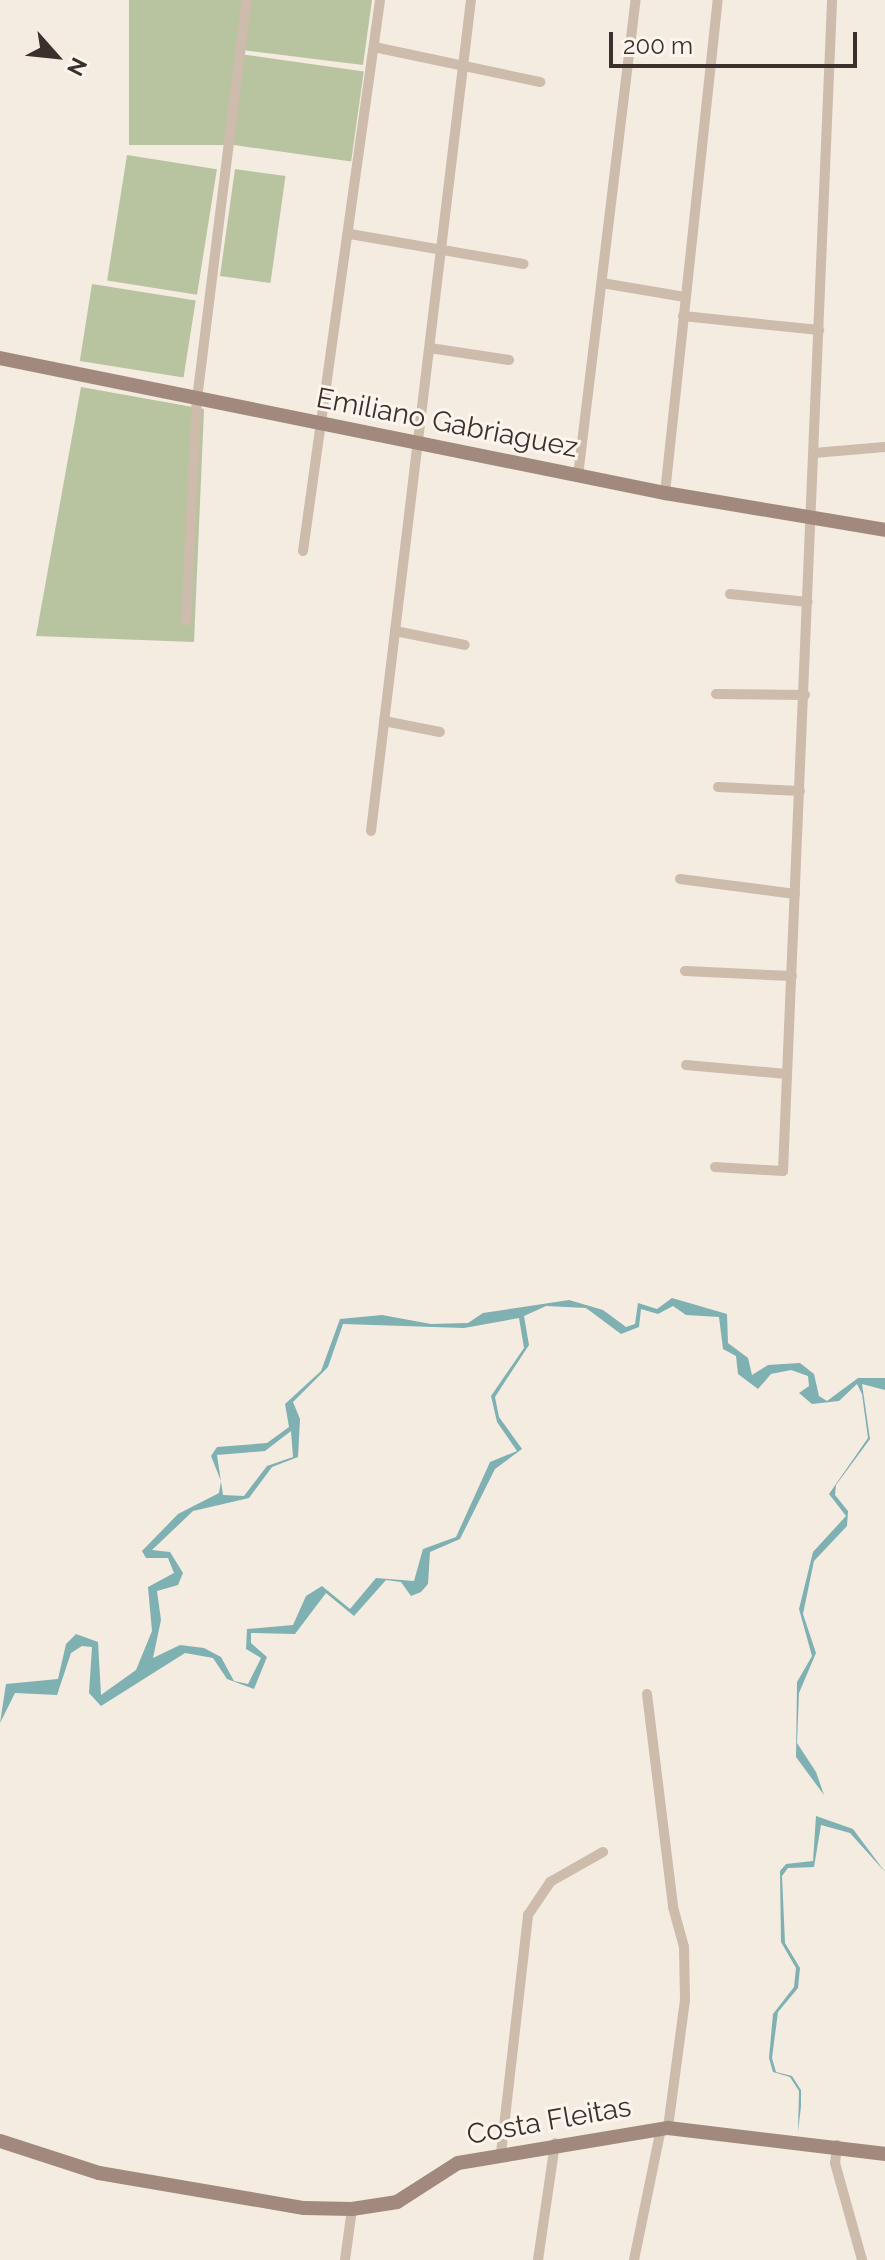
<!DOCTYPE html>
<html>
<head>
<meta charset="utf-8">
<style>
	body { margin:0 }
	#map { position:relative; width:885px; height:2260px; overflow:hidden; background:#f4ebe1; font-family:Raleway,sans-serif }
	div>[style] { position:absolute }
	.green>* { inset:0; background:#b8c4a0; transform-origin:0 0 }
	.water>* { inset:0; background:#7fb0b2 }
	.minor>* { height:10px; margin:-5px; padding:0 5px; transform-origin:5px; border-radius:5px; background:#cdbbac }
	.secondary>* { height:14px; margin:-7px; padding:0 7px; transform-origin:7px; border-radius:7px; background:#a18a7d }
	span { translate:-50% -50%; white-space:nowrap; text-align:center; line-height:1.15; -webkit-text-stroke:6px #fbf5ee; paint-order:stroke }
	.street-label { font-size:28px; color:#3b302b }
	.north { position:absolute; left:16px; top:16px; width:80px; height:80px; -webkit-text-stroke:6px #fbf5ee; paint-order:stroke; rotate:117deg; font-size:22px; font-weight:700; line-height:32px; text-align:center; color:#3b302b }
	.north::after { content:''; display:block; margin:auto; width:28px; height:36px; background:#3b302b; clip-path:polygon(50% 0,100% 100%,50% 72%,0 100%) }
	.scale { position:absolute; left:609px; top:32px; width:248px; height:36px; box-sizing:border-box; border:4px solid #3b302b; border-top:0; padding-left:10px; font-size:24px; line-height:28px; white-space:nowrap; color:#3b302b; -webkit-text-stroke:6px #fbf5ee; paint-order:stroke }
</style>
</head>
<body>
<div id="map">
	<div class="green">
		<div style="left:129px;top:0;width:113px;height:145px"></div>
		<div style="clip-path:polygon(249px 0,372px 0,363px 65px,242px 50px)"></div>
		<div style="left:240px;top:54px;width:125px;height:91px;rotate:8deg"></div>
		<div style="left:127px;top:155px;width:91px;height:127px;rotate:9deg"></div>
		<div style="left:235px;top:169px;width:51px;height:108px;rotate:8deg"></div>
		<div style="left:92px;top:284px;width:105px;height:78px;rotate:9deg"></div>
		<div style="clip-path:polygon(81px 387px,204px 409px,194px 642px,36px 636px)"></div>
	</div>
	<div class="water">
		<div style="clip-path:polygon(evenodd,672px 1298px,727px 1314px,728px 1343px,748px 1358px,752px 1375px,768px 1365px,800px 1363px,814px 1374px,819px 1396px,827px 1401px,858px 1378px,885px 1378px,885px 1390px,862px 1384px,870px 1439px,836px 1485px,835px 1495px,848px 1511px,847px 1526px,814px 1561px,803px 1614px,816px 1653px,799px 1693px,797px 1743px,816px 1772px,824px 1795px,796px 1757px,797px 1682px,812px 1656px,799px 1609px,813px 1552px,846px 1516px,829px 1494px,868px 1438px,862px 1394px,857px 1384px,839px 1401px,812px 1404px,799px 1393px,809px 1386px,808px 1376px,791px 1370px,771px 1374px,758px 1389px,738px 1374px,736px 1356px,723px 1349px,719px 1317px,686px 1315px,673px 1306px,658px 1314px,641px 1309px,639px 1327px,621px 1334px,586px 1308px,546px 1306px,524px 1316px,529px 1345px,495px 1397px,499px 1417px,522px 1449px,495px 1469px,460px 1539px,430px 1552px,428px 1584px,421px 1592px,411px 1596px,401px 1582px,386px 1580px,354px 1616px,326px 1593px,295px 1634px,251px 1633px,251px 1643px,267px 1657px,254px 1689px,227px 1679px,213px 1658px,185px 1653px,101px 1706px,89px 1693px,92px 1647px,82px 1646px,71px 1653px,57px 1695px,15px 1693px,0 1723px,6px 1684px,58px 1679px,66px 1644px,76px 1634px,98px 1642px,101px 1695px,136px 1670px,152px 1631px,148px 1587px,174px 1573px,168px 1558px,146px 1558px,142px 1551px,178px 1514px,219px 1493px,221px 1481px,211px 1456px,217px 1447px,267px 1443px,289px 1427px,285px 1404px,321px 1371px,340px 1319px,382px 1315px,431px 1324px,468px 1323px,483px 1313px,569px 1300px,603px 1310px,626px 1327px,635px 1324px,638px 1303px,657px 1309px,672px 1298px,519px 1318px,524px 1348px,491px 1396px,497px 1422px,517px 1451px,490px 1462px,456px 1537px,423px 1549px,414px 1581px,376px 1578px,350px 1609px,322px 1586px,306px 1596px,293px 1625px,247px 1629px,246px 1649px,261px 1658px,248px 1684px,234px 1681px,221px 1657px,204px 1648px,180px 1645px,153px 1658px,161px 1620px,157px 1591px,178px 1585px,183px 1573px,170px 1552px,152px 1550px,193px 1511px,249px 1498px,272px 1467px,298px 1457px,300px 1419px,293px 1402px,328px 1367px,343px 1324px,464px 1328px,519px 1318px,672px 1298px,291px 1431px,293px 1457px,267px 1466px,244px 1496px,223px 1495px,217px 1455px,265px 1451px,291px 1431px)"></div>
		<div style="clip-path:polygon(816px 1816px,853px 1829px,885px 1872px,850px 1833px,821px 1825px,814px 1867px,788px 1868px,782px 1876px,785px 1943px,800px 1968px,798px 1988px,778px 2012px,772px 2058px,776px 2072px,792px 2076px,801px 2090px,801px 2106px,798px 2132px,799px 2091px,790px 2077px,773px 2072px,769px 2058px,773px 2014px,794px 1987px,796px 1968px,781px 1942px,780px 1871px,786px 1864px,813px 1861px)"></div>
	</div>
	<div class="minor">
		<div style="left:374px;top:47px;width:170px;rotate:11.9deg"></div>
		<div style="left:350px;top:234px;width:176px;rotate:9.8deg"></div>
		<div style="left:602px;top:283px;width:84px;rotate:9.6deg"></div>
		<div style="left:683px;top:316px;width:137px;rotate:5.9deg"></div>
		<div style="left:430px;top:348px;width:80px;rotate:8.6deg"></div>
		<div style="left:814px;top:453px;width:71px;rotate:-4.8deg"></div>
		<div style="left:578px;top:476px;width:480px;rotate:-83.1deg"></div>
		<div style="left:665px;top:493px;width:496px;rotate:-83.9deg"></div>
		<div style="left:303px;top:551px;width:556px;rotate:-82.04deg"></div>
		<div style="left:730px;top:594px;width:78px;rotate:5.9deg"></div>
		<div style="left:186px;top:621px;width:222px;rotate:-87.2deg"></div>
		<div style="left:197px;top:399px;width:402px;rotate:-82.9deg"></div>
		<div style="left:395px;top:631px;width:71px;rotate:11.3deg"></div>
		<div style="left:716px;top:694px;width:89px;rotate:0.6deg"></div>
		<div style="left:384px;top:721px;width:57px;rotate:11.1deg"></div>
		<div style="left:718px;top:787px;width:82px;rotate:2.8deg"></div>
		<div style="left:371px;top:831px;width:837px;rotate:-83.14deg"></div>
		<div style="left:680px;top:879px;width:116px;rotate:7.4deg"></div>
		<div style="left:685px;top:971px;width:107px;rotate:2.7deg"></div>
		<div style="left:686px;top:1065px;width:101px;rotate:5.1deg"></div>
		<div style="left:715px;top:1167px;width:68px;rotate:3.4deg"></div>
		<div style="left:783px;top:1171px;width:1172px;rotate:-87.6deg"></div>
		<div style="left:647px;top:1694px;width:215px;rotate:83deg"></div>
		<div style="left:673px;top:1907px;width:41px;rotate:74.6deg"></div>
		<div style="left:684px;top:1947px;width:53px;rotate:88.9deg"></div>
		<div style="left:685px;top:2000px;width:129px;rotate:97.6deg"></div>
		<div style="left:837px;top:2145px;width:18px;rotate:96deg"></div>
		<div style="left:835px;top:2163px;width:101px;rotate:74.4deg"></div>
		<div style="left:501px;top:2153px;width:240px;rotate:-83.5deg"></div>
		<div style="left:528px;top:1915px;width:40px;rotate:-56deg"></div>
		<div style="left:550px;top:1882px;width:61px;rotate:-29.5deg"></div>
		<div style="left:345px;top:2260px;width:51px;rotate:-82.2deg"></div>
		<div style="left:538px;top:2260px;width:118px;rotate:-81.7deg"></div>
		<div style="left:634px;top:2260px;width:134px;rotate:-78.4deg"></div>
	</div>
	<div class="secondary">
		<div style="left:0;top:358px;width:679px;rotate:11.48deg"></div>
		<div style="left:665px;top:493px;width:223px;rotate:9.5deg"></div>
		<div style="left:0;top:2141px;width:104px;rotate:17.9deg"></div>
		<div style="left:99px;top:2173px;width:208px;rotate:9.7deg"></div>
		<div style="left:304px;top:2208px;width:48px;rotate:1.2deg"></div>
		<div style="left:352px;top:2209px;width:46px;rotate:-8.8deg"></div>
		<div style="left:397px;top:2202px;width:72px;rotate:-32.6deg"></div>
		<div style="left:458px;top:2163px;width:213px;rotate:-9.5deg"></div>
		<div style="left:668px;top:2128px;width:219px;rotate:6.8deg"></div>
	</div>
	<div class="street-label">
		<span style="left:447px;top:423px;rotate:11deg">Emiliano Gabriaguez</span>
		<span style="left:549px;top:2121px;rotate:-10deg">Costa Fleitas</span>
	</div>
	<div class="north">N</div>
	<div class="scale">200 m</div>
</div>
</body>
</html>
